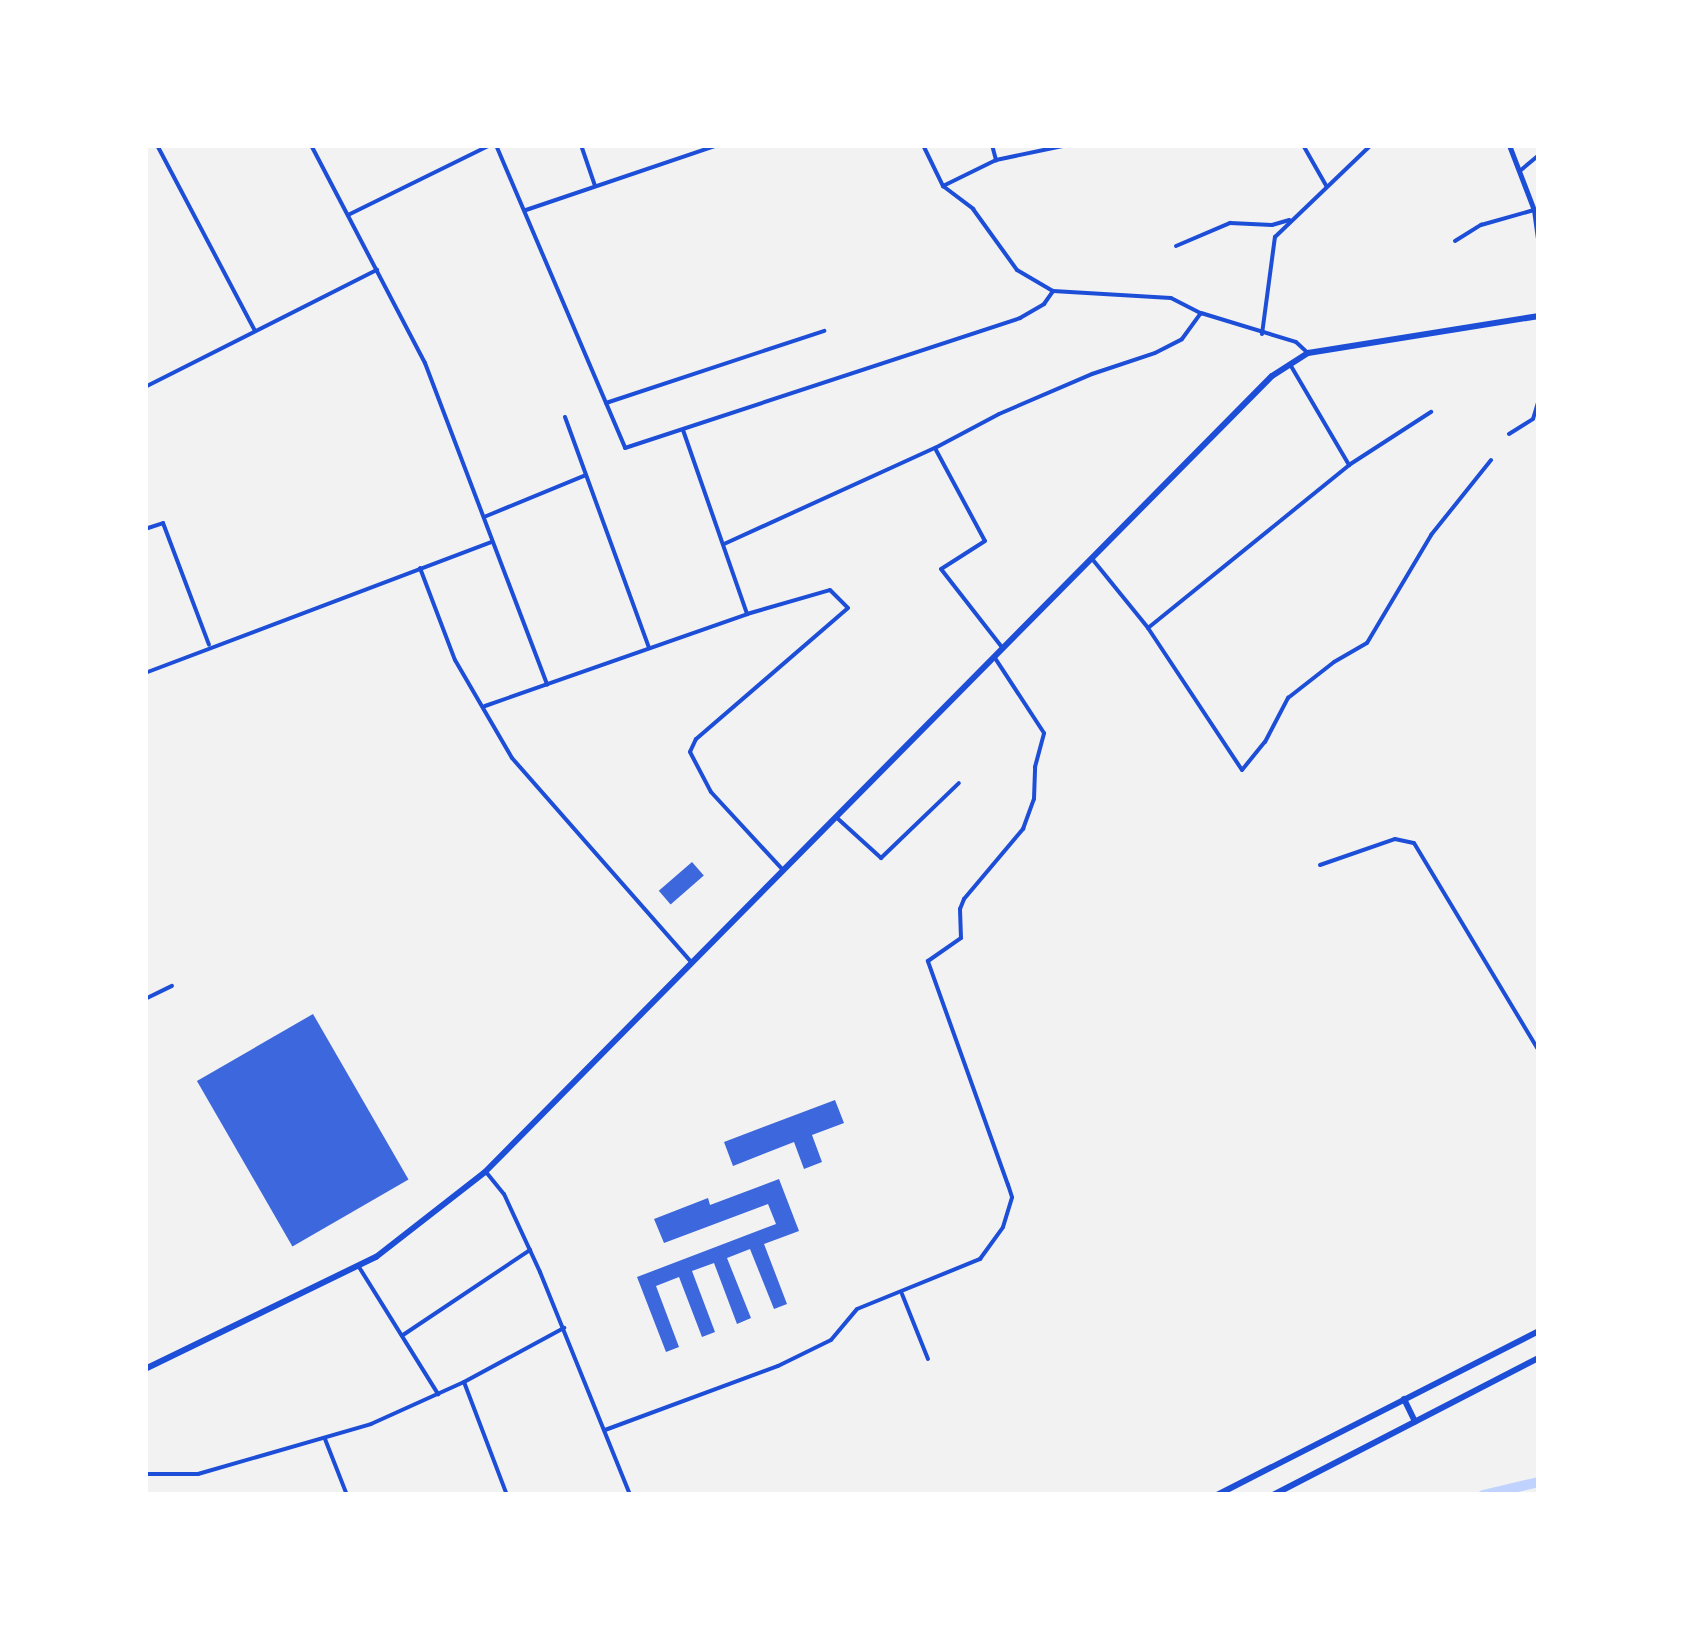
<!DOCTYPE html>
<html>
<head>
<meta charset="utf-8">
<style>
	body { margin:0 }
	#map { position:relative; width:1684px; height:1640px; overflow:hidden; background:#f2f2f2; font-family:Roboto,sans-serif }
	div>[style] { position:absolute }
	.canal>* { height:10px; margin:-5px; padding:0 5px; transform-origin:5px; border-radius:5px; background:#bfd3fe }
	.building>* { inset:0; background:#3d67dc; transform-origin:0 0 }
	.minor>* { height:4px; margin:-2px; padding:0 2px; transform-origin:2px; border-radius:2px; background:#1d4ed8 }
	.tertiary>* { height:5px; margin:-2.5px; padding:0 2.5px; transform-origin:2.5px; border-radius:2.5px; background:#1d4ed8 }
	.secondary>* { height:6px; margin:-3px; padding:0 3px; transform-origin:3px; border-radius:3px; background:#1d4ed8 }
	span { translate:-50% -50%; white-space:nowrap; text-align:center; line-height:1.15; -webkit-text-stroke:8px #fff; paint-order:stroke }
	.frame { position:absolute; inset:0; border:148px solid #fff; pointer-events:none }
</style>
</head>
<body>
<div id="map">
	<div class="canal">
		<div style="left:1483px;top:1495px;width:57px;rotate:-13.1deg"></div>
	</div>
	<div class="building">
		<div style="left:692px;top:862px;width:18px;height:44px;rotate:49deg"></div>
		<div style="left:313px;top:1014px;width:191px;height:134px;rotate:60deg"></div>
		<div style="clip-path:polygon(835px 1100px,844px 1123px,812px 1135px,822px 1162px,804px 1169px,794px 1142px,733px 1166px,724px 1142px)"></div>
		<div style="clip-path:polygon(779px 1179px,799px 1231px,764px 1244px,787px 1304px,774px 1309px,750px 1249px,727px 1258px,751px 1318px,737px 1324px,714px 1263px,692px 1271px,715px 1332px,702px 1337px,679px 1277px,656px 1286px,679px 1347px,666px 1352px,637px 1277px,776px 1224px,768px 1204px,664px 1243px,654px 1219px,708px 1198px,710px 1205px)"></div>
	</div>
	<div class="minor">
		<div style="left:157px;top:145px;width:210px;rotate:62.2deg"></div>
		<div style="left:311px;top:145px;width:246px;rotate:62.4deg"></div>
		<div style="left:425px;top:363px;width:344px;rotate:69.2deg"></div>
		<div style="left:496px;top:145px;width:329px;rotate:66.9deg"></div>
		<div style="left:625px;top:448px;width:416px;rotate:-18.2deg"></div>
		<div style="left:1020px;top:318px;width:28px;rotate:-30deg"></div>
		<div style="left:1044px;top:304px;width:16px;rotate:-55deg"></div>
		<div style="left:581px;top:145px;width:43px;rotate:71.1deg"></div>
		<div style="left:923px;top:145px;width:46px;rotate:64deg"></div>
		<div style="left:943px;top:186px;width:38px;rotate:37deg"></div>
		<div style="left:973px;top:209px;width:75px;rotate:54.2deg"></div>
		<div style="left:1017px;top:270px;width:42px;rotate:30.3deg"></div>
		<div style="left:1053px;top:291px;width:118px;rotate:3.4deg"></div>
		<div style="left:1171px;top:298px;width:34px;rotate:27deg"></div>
		<div style="left:1201px;top:313px;width:99px;rotate:17deg"></div>
		<div style="left:1296px;top:342px;width:16px;rotate:43deg"></div>
		<div style="left:992px;top:145px;width:16px;rotate:75deg"></div>
		<div style="left:1303px;top:145px;width:48px;rotate:60.3deg"></div>
		<div style="left:1521px;top:170px;width:23px;rotate:-40deg"></div>
		<div style="left:943px;top:186px;width:59px;rotate:-26.1deg"></div>
		<div style="left:996px;top:160px;width:73px;rotate:-11.9deg"></div>
		<div style="left:526px;top:210px;width:203px;rotate:-18.7deg"></div>
		<div style="left:348px;top:215px;width:158px;rotate:-26.2deg"></div>
		<div style="left:1455px;top:241px;width:31px;rotate:-32deg"></div>
		<div style="left:1481px;top:225px;width:55px;rotate:-15.8deg"></div>
		<div style="left:1176px;top:246px;width:59px;rotate:-23.1deg"></div>
		<div style="left:1230px;top:223px;width:42px;rotate:2.7deg"></div>
		<div style="left:1272px;top:225px;width:18px;rotate:-16deg"></div>
		<div style="left:1262px;top:334px;width:98px;rotate:-82.4deg"></div>
		<div style="left:1275px;top:237px;width:133px;rotate:-43.8deg"></div>
		<div style="left:1291px;top:366px;width:115px;rotate:59.6deg"></div>
		<div style="left:145px;top:387px;width:260px;rotate:-26.8deg"></div>
		<div style="left:606px;top:403px;width:230px;rotate:-18.3deg"></div>
		<div style="left:565px;top:417px;width:246px;rotate:70deg"></div>
		<div style="left:683px;top:430px;width:195px;rotate:70.8deg"></div>
		<div style="left:1509px;top:434px;width:28px;rotate:-32deg"></div>
		<div style="left:1533px;top:419px;width:21px;rotate:-73deg"></div>
		<div style="left:936px;top:450px;width:103px;rotate:61.7deg"></div>
		<div style="left:985px;top:541px;width:52px;rotate:147.5deg"></div>
		<div style="left:941px;top:569px;width:98px;rotate:52.1deg"></div>
		<div style="left:484px;top:517px;width:110px;rotate:-22.4deg"></div>
		<div style="left:145px;top:529px;width:19px;rotate:-18deg"></div>
		<div style="left:163px;top:523px;width:130px;rotate:69.3deg"></div>
		<div style="left:724px;top:544px;width:232px;rotate:-24.5deg"></div>
		<div style="left:935px;top:448px;width:72px;rotate:-28deg"></div>
		<div style="left:999px;top:414px;width:101px;rotate:-23.3deg"></div>
		<div style="left:1092px;top:374px;width:66px;rotate:-18.4deg"></div>
		<div style="left:1155px;top:353px;width:30px;rotate:-27deg"></div>
		<div style="left:1182px;top:339px;width:32px;rotate:-54deg"></div>
		<div style="left:1093px;top:560px;width:87px;rotate:51deg"></div>
		<div style="left:1148px;top:628px;width:170px;rotate:56.5deg"></div>
		<div style="left:1242px;top:770px;width:36px;rotate:-51deg"></div>
		<div style="left:1265px;top:742px;width:50px;rotate:-62.4deg"></div>
		<div style="left:1288px;top:698px;width:58px;rotate:-38deg"></div>
		<div style="left:1334px;top:662px;width:38px;rotate:-30deg"></div>
		<div style="left:1367px;top:643px;width:126px;rotate:-59.3deg"></div>
		<div style="left:1431px;top:535px;width:96px;rotate:-51.3deg"></div>
		<div style="left:420px;top:568px;width:98px;rotate:69.2deg"></div>
		<div style="left:455px;top:660px;width:113px;rotate:59.8deg"></div>
		<div style="left:512px;top:758px;width:271px;rotate:48.7deg"></div>
		<div style="left:1148px;top:628px;width:259px;rotate:-39deg"></div>
		<div style="left:1349px;top:465px;width:98px;rotate:-32.9deg"></div>
		<div style="left:145px;top:673px;width:370px;rotate:-20.7deg"></div>
		<div style="left:485px;top:706px;width:278px;rotate:-19.3deg"></div>
		<div style="left:747px;top:614px;width:86px;rotate:-16.1deg"></div>
		<div style="left:830px;top:590px;width:25px;rotate:45deg"></div>
		<div style="left:848px;top:608px;width:201px;rotate:139.2deg"></div>
		<div style="left:696px;top:739px;width:14px;rotate:115deg"></div>
		<div style="left:690px;top:752px;width:45px;rotate:62.3deg"></div>
		<div style="left:711px;top:792px;width:105px;rotate:47.3deg"></div>
		<div style="left:836px;top:817px;width:61px;rotate:42.3deg"></div>
		<div style="left:881px;top:858px;width:108px;rotate:-43.9deg"></div>
		<div style="left:1320px;top:865px;width:79px;rotate:-19.1deg"></div>
		<div style="left:1395px;top:839px;width:19px;rotate:12deg"></div>
		<div style="left:1414px;top:843px;width:243px;rotate:59deg"></div>
		<div style="left:145px;top:999px;width:30px;rotate:-26deg"></div>
		<div style="left:486px;top:1172px;width:28px;rotate:51deg"></div>
		<div style="left:504px;top:1194px;width:86px;rotate:65.2deg"></div>
		<div style="left:540px;top:1272px;width:240px;rotate:68deg"></div>
		<div style="left:359px;top:1267px;width:150px;rotate:58.1deg"></div>
		<div style="left:902px;top:1294px;width:70px;rotate:68.2deg"></div>
		<div style="left:403px;top:1335px;width:153px;rotate:-33.8deg"></div>
		<div style="left:464px;top:1382px;width:121px;rotate:69.2deg"></div>
		<div style="left:605px;top:1430px;width:184px;rotate:-20.3deg"></div>
		<div style="left:778px;top:1366px;width:59px;rotate:-26.1deg"></div>
		<div style="left:831px;top:1340px;width:40px;rotate:-50deg"></div>
		<div style="left:857px;top:1309px;width:133px;rotate:-22.1deg"></div>
		<div style="left:980px;top:1259px;width:39px;rotate:-54deg"></div>
		<div style="left:1003px;top:1227px;width:31px;rotate:-73deg"></div>
		<div style="left:1012px;top:1197px;width:13px;rotate:-108deg"></div>
		<div style="left:1008px;top:1185px;width:238px;rotate:-109.7deg"></div>
		<div style="left:928px;top:961px;width:40px;rotate:-34.9deg"></div>
		<div style="left:961px;top:938px;width:29px;rotate:-92deg"></div>
		<div style="left:960px;top:909px;width:11px;rotate:-68deg"></div>
		<div style="left:964px;top:899px;width:92px;rotate:-49.9deg"></div>
		<div style="left:1023px;top:829px;width:32px;rotate:-70deg"></div>
		<div style="left:1034px;top:799px;width:32px;rotate:-88deg"></div>
		<div style="left:1035px;top:767px;width:35px;rotate:-75deg"></div>
		<div style="left:1044px;top:733px;width:90px;rotate:-123.2deg"></div>
		<div style="left:325px;top:1439px;width:60px;rotate:68.6deg"></div>
		<div style="left:145px;top:1474px;width:53px"></div>
		<div style="left:198px;top:1474px;width:180px;rotate:-16.1deg"></div>
		<div style="left:371px;top:1424px;width:102px;rotate:-24.3deg"></div>
		<div style="left:464px;top:1382px;width:114px;rotate:-28.4deg"></div>
	</div>
	<div class="tertiary">
		<div style="left:1509px;top:145px;width:70px;rotate:69deg"></div>
		<div style="left:1534px;top:210px;width:36px;rotate:82deg"></div>
	</div>
	<div class="secondary">
		<div style="left:145px;top:1369px;width:257px;rotate:-25.9deg"></div>
		<div style="left:376px;top:1257px;width:138px;rotate:-37.9deg"></div>
		<div style="left:485px;top:1172px;width:1119px;rotate:-45.33deg"></div>
		<div style="left:1272px;top:376px;width:43px;rotate:-32.6deg"></div>
		<div style="left:1308px;top:353px;width:234px;rotate:-9.1deg"></div>
		<div style="left:1404px;top:1399px;width:25px;rotate:64deg"></div>
		<div style="left:1217px;top:1495px;width:361px;rotate:-27deg"></div>
		<div style="left:1273px;top:1495px;width:299px;rotate:-27.3deg"></div>
	</div>
	<div class="frame"></div>
</div>
</body>
</html>
